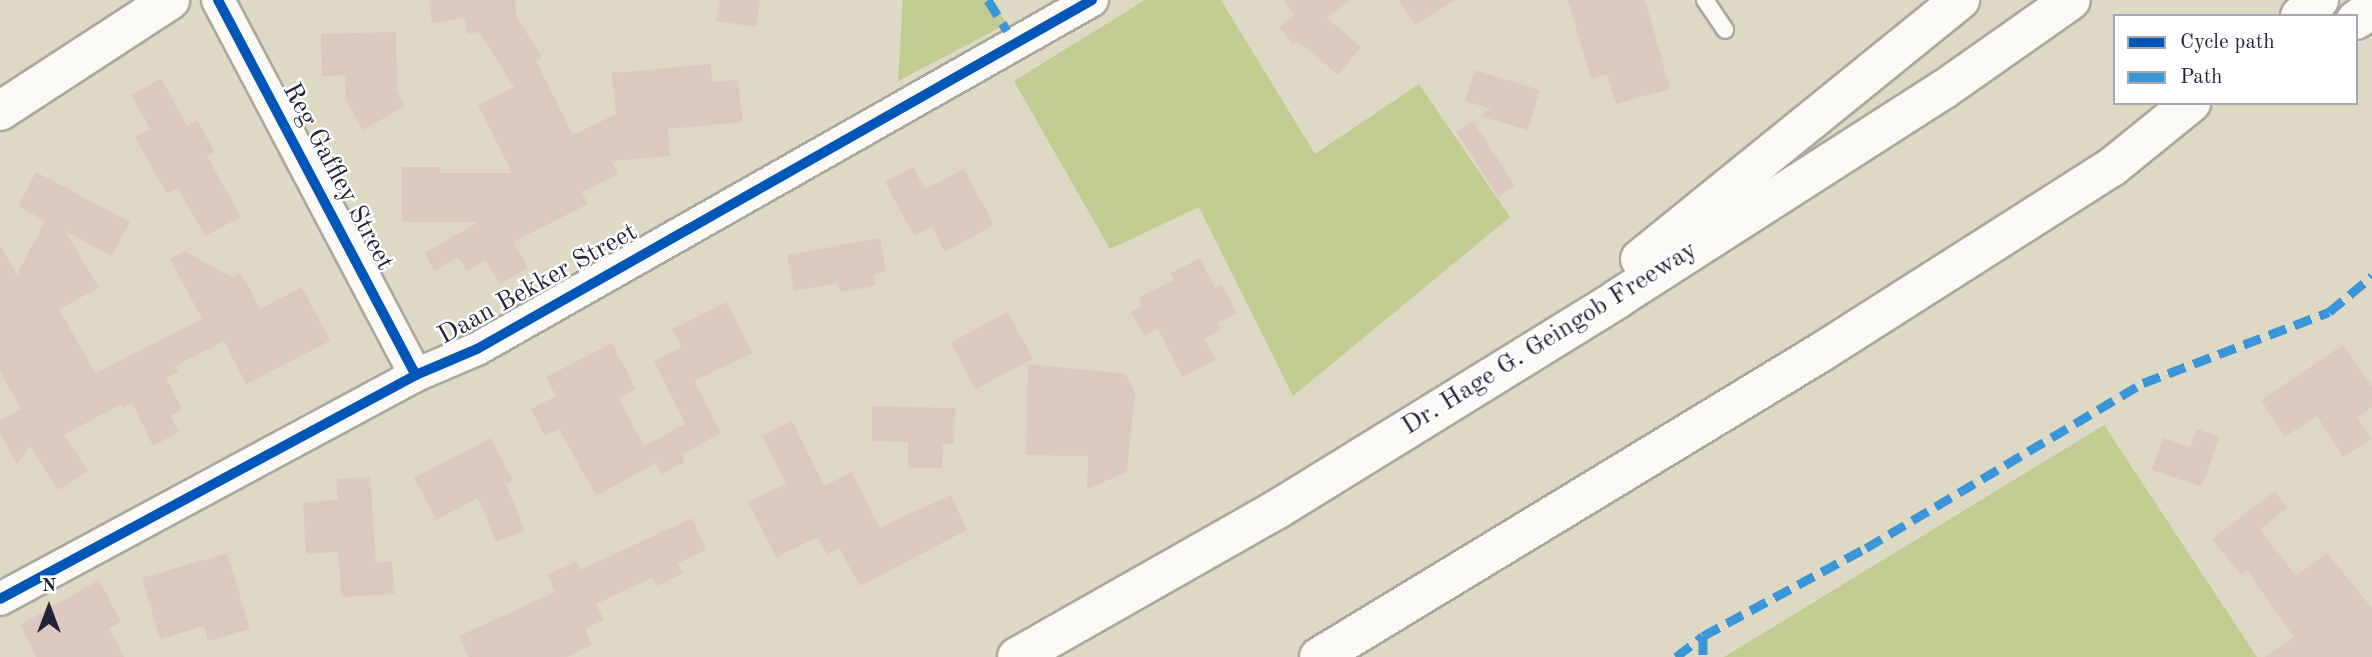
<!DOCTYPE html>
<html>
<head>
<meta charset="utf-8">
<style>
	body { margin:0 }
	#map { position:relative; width:2372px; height:657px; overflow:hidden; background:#ded9c4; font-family:"Old Standard TT",serif }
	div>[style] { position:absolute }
	.green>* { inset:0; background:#c1cc90 }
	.building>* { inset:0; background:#dcc8bf; transform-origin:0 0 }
	.roads { filter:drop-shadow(2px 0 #aba89e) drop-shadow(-2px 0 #aba89e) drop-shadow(0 2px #aba89e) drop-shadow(0 -2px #aba89e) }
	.lane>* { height:16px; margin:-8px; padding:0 8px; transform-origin:8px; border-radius:8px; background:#faf9f6 }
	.street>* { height:32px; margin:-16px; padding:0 16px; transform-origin:16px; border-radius:16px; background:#faf9f6 }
	.secondary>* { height:38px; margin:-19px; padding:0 19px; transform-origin:19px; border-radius:19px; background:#faf9f6 }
	.highway>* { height:38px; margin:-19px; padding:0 19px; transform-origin:19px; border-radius:19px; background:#faf9f6 }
	.quiet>* { height:9px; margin-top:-4.5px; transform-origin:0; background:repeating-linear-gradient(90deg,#3b95d9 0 18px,transparent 0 27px) }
	.cycleway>* { height:10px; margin:-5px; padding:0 5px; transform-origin:5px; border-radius:5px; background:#0057b8 }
	span { translate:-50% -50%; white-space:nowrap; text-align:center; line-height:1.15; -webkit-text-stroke:5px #fff; paint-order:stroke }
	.street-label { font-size:26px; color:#22223b }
	.legend { position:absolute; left:2113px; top:14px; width:245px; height:91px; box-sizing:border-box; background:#fff; border:2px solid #a7a7b1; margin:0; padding:9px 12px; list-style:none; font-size:21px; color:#22223b }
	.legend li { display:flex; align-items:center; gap:14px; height:35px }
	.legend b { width:35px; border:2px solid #a7a7b1 }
	.north { position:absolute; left:14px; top:573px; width:70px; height:70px; -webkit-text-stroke:5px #fff; paint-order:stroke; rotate:0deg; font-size:19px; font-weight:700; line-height:28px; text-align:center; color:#22223b }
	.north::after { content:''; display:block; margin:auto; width:24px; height:32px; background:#22223b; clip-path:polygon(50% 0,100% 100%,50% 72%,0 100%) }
</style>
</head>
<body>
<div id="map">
	<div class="green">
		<div style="clip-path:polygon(903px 0,991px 0,1007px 24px,898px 81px)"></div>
		<div style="clip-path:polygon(1145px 0,1221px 0,1315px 154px,1419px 84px,1510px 217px,1293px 396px,1199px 207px,1110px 249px,1014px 81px)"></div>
		<div style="clip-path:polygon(2104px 425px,2257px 657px,1724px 657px)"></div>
	</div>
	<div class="building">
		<div style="clip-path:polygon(429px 0,515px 0,517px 18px,542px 57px,536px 61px,573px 135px,616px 114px,612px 73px,711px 64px,712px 82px,738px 80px,743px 122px,668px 129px,670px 156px,611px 161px,618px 174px,582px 192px,588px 204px,513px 242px,528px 268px,500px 284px,486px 260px,467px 271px,458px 257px,435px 271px,425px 253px,478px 222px,402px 222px,402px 167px,440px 167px,440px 173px,512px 173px,478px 105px,514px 87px,479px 32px,467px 34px,465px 18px,432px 23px)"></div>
		<div style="clip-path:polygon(720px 0,760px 0,756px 27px,716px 21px)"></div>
		<div style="clip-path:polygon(1283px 0,1351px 0,1327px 18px,1361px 47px,1338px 75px,1298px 41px,1293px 45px,1279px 27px,1295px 15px)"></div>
		<div style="clip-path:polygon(1398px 0,1455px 0,1415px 25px)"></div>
		<div style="clip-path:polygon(1568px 0,1645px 0,1670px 89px,1616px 104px,1607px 74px,1591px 79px)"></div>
		<div style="clip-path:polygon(396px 32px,397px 92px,405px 106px,363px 130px,346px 100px,345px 75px,322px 76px,321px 34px)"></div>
		<div style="clip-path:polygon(1475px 70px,1540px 90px,1528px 130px,1480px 116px,1491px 109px,1465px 101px)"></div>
		<div style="clip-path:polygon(161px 78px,187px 126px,197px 120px,215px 152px,207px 156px,241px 217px,205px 236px,178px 188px,167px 194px,135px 137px,150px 129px,131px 95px)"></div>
		<div style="left:1473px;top:121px;width:77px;height:20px;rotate:57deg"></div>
		<div style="clip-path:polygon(913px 167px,925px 189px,964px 169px,994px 225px,945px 252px,932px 226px,914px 236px,885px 182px)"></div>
		<div style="clip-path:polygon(36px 172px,130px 222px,112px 256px,65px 231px,99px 287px,59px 310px,96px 373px,202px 319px,170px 259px,184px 251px,232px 277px,241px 273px,260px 309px,302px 287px,330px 341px,246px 384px,224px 341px,175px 366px,179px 372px,166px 378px,182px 410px,171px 416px,179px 432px,153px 446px,132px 403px,123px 408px,121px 404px,64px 435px,88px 471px,58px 490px,30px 446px,17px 464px,0 433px,0 420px,21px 409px,0 371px,0 245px,17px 275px,45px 221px,18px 206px)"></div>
		<div style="clip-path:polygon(880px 238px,886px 271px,874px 274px,876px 286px,840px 292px,838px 283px,794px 291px,787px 255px)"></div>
		<div style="clip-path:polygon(1200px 258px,1215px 288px,1222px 284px,1237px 313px,1217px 323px,1221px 330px,1204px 339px,1216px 360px,1182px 377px,1158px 329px,1144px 336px,1131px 312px,1142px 306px,1138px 298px,1174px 280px,1171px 273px)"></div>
		<div style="clip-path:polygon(727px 302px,752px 353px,695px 381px,721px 433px,681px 455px,685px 462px,662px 474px,656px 463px,596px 496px,559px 429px,545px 436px,531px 409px,556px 396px,546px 377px,612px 343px,636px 389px,619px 398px,644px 446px,685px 424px,654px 361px,681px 347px,672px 329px)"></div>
		<div style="left:1008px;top:312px;width:53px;height:65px;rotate:62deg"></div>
		<div style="clip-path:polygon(2343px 345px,2372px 386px,2372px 407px,2357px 418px,2371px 439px,2343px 457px,2317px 416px,2285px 437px,2261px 400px)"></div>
		<div style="clip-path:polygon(1028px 364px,1126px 374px,1135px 393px,1127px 472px,1087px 489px,1088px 456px,1026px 455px)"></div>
		<div style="clip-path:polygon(872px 406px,955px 408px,954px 444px,943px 444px,942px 468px,908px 468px,908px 442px,872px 441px)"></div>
		<div style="clip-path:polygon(792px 421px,824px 486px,852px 472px,879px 528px,951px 495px,967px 530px,860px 586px,839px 548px,827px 554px,818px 537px,776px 557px,748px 502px,786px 484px,762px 436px)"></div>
		<div style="clip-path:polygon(2197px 429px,2219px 437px,2202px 487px,2152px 470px,2163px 438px,2190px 447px)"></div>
		<div style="clip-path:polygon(491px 438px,513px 480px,506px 484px,525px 531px,496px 542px,478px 498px,436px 520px,414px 478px)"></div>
		<div style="clip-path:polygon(370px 477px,376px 563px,392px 561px,395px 594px,342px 597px,338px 552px,306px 554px,303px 503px,338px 500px,336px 479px)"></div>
		<div style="clip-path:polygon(2275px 491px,2287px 508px,2260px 529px,2296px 576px,2327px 553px,2372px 608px,2372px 657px,2265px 657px,2294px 637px,2247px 571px,2241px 575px,2212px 539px)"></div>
		<div style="clip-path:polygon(692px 518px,706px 550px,678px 563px,683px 573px,657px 586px,653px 577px,596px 604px,604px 620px,585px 629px,592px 645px,567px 657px,469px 657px,459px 636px,555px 592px,547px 575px,577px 561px,580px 570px)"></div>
		<div style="clip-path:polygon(227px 553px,250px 629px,208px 641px,204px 626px,160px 639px,142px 578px)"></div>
		<div style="clip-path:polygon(99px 580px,121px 622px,109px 628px,124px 657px,36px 657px,20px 625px)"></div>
	</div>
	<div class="roads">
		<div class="lane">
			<div style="left:1705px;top:0;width:36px;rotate:56deg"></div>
		</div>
		<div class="street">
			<div style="left:218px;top:0;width:424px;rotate:62.2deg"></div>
			<div style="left:0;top:599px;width:472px;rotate:-28.3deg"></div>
			<div style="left:416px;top:375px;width:66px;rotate:-23.1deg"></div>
			<div style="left:477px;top:349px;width:707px;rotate:-29.57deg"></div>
		</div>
		<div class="secondary">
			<div style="left:0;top:111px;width:203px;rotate:-33.1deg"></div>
		</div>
		<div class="highway">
			<div style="left:2300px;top:16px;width:25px;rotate:-40deg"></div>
			<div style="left:2356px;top:20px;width:19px;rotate:-35deg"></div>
			<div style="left:1640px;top:259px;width:412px;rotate:-39deg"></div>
			<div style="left:1017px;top:657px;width:298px;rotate:-29.6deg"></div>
			<div style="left:1276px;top:510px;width:401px;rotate:-31.7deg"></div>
			<div style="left:1617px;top:299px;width:387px;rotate:-32.7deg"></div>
			<div style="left:1943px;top:90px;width:156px;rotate:-35.1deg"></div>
			<div style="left:1319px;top:657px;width:590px;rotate:-31.26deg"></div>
			<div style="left:1823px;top:351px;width:343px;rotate:-32.5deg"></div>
			<div style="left:2112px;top:167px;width:102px;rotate:-39deg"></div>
		</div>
	</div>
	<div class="quiet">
		<div style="left:988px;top:0;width:36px;rotate:58deg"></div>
		<div style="left:1703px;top:636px;width:21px;rotate:90deg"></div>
		<div style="left:1676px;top:657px;width:34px;rotate:-38deg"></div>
		<div style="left:1703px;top:636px;width:185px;rotate:-28.4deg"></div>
		<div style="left:1866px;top:548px;width:322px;rotate:-30.8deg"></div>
		<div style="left:2143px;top:383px;width:199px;rotate:-20.9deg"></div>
		<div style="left:2329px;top:312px;width:56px;rotate:-39.9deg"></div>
	</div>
	<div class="cycleway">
		<div style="left:218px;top:0;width:424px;rotate:62.2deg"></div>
		<div style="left:0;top:599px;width:472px;rotate:-28.3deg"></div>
		<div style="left:416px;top:375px;width:66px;rotate:-23.1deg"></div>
		<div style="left:477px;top:349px;width:707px;rotate:-29.57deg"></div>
	</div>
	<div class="street-label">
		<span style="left:337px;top:177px;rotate:62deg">Reg Gaffley Street</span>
		<span style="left:538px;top:285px;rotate:-29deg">Daan Bekker Street</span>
		<span style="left:1550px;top:339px;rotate:-32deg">Dr. Hage G. Geingob Freeway</span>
	</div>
	<ul class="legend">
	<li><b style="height:9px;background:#0057b8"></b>Cycle path</li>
	<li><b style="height:9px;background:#3b95d9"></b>Path</li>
	</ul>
	<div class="north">N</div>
</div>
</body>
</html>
